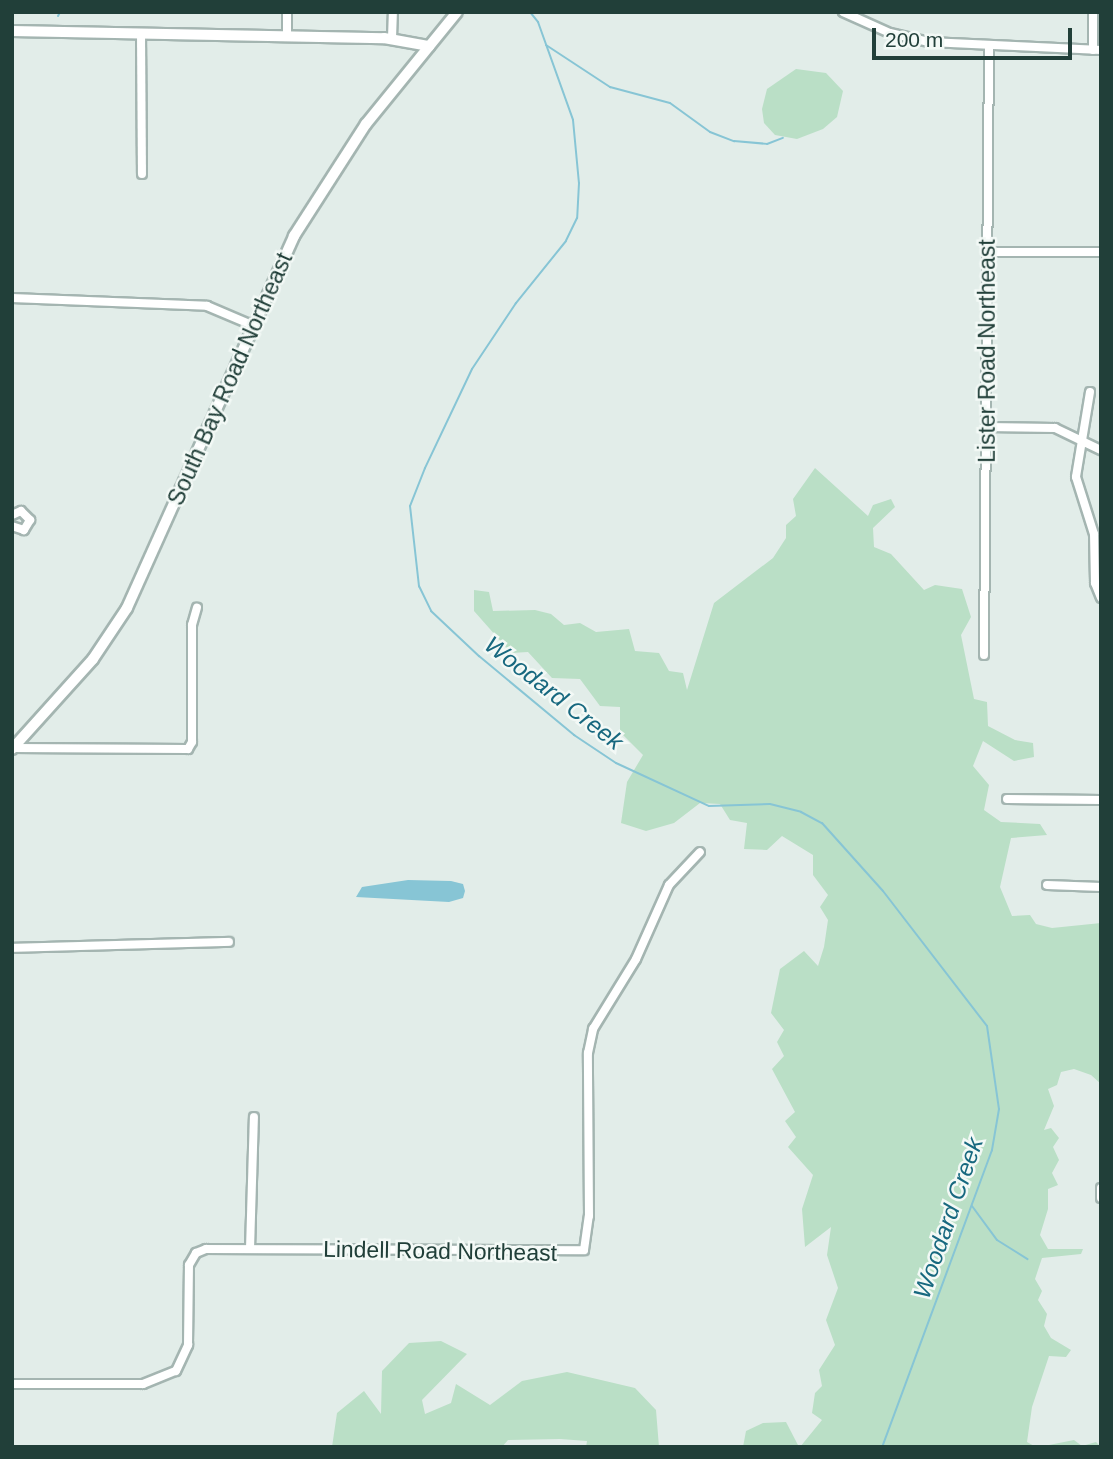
<!DOCTYPE html>
<html>
<head>
<meta charset="utf-8">
<style>
	body { margin:0 }
	#map { position:relative; width:1113px; height:1459px; overflow:hidden; background:#e2ede9; font-family:Helvetica,sans-serif }
	div>[style] { position:absolute }
	.green>* { inset:0; background:#badfc6 }
	.water>* { inset:0; background:#87c5d5 }
	.stream>* { height:2px; margin:-1px; padding:0 1px; transform-origin:1px; border-radius:1px; background:#87c5d5 }
	.roads { filter:drop-shadow(2px 0 #a4b5b1) drop-shadow(-2px 0 #a4b5b1) drop-shadow(0 2px #a4b5b1) drop-shadow(0 -2px #a4b5b1) }
	.minor>* { height:8px; margin:-4px; padding:0 4px; transform-origin:4px; border-radius:4px; background:#fff }
	.tertiary>* { height:10px; margin:-5px; padding:0 5px; transform-origin:5px; border-radius:5px; background:#fff }
	span { translate:-50% -50%; white-space:nowrap; text-align:center; line-height:1.15; -webkit-text-stroke:5px #f3f9f6; paint-order:stroke }
	.street-label { font-size:23px; color:#213f39 }
	.water-label { font-size:24px; color:#17687f; font-style:italic }
	.frame { position:absolute; inset:0; border:14px solid #213f39; pointer-events:none }
	.scale { position:absolute; left:872px; top:28px; width:200px; height:32px; box-sizing:border-box; border:4px solid #213f39; border-top:0; padding-left:9px; font-size:21px; line-height:24px; white-space:nowrap; color:#213f39; -webkit-text-stroke:5px #f3f9f6; paint-order:stroke }
</style>
</head>
<body>
<div id="map">
	<div class="green">
		<div style="clip-path:polygon(796px 69px,826px 73px,843px 91px,837px 117px,823px 129px,797px 139px,775px 135px,764px 123px,762px 109px,767px 89px)"></div>
		<div style="clip-path:polygon(815px 468px,868px 516px,873px 505px,891px 499px,895px 507px,873px 528px,874px 547px,891px 554px,924px 590px,935px 585px,962px 589px,971px 617px,961px 635px,974px 699px,987px 702px,988px 726px,1015px 740px,1033px 743px,1034px 757px,1014px 761px,983px 741px,973px 766px,989px 785px,984px 810px,1001px 822px,1040px 824px,1047px 835px,1011px 838px,1000px 887px,1012px 916px,1030px 915px,1036px 924px,1052px 928px,1101px 923px,1101px 1084px,1091px 1075px,1074px 1069px,1061px 1072px,1057px 1085px,1048px 1089px,1054px 1106px,1044px 1130px,1051px 1128px,1059px 1138px,1053px 1147px,1059px 1160px,1052px 1173px,1058px 1185px,1048px 1189px,1048px 1209px,1040px 1235px,1048px 1249px,1083px 1249px,1081px 1254px,1042px 1258px,1035px 1279px,1042px 1291px,1038px 1300px,1047px 1314px,1044px 1326px,1051px 1338px,1071px 1350px,1066px 1357px,1049px 1356px,1032px 1407px,1027px 1442px,1036px 1447px,800px 1447px,822px 1420px,812px 1413px,815px 1393px,822px 1386px,819px 1370px,835px 1345px,826px 1320px,838px 1288px,827px 1255px,831px 1227px,805px 1247px,802px 1209px,813px 1175px,788px 1147px,796px 1137px,785px 1121px,795px 1112px,772px 1069px,784px 1056px,777px 1042px,784px 1030px,771px 1013px,780px 969px,804px 951px,818px 966px,824px 947px,828px 920px,820px 907px,828px 895px,813px 875px,813px 855px,782px 836px,767px 850px,744px 849px,747px 823px,730px 820px,720px 804px,700px 803px,674px 823px,646px 831px,621px 823px,627px 782px,643px 755px,620px 732px,620px 707px,600px 706px,580px 679px,552px 678px,528px 652px,511px 653px,474px 611px,474px 590px,489px 592px,493px 611px,535px 610px,551px 614px,564px 625px,580px 623px,596px 632px,629px 629px,635px 651px,659px 653px,669px 671px,683px 673px,687px 690px,714px 603px,773px 558px,786px 538px,786px 525px,796px 516px,793px 499px)"></div>
		<div style="clip-path:polygon(441px 1341px,467px 1354px,422px 1400px,425px 1414px,451px 1403px,456px 1384px,490px 1405px,522px 1381px,567px 1372px,635px 1388px,656px 1410px,659px 1447px,586px 1447px,587px 1441px,560px 1439px,508px 1440px,502px 1447px,332px 1447px,337px 1413px,364px 1391px,381px 1414px,382px 1371px,409px 1343px)"></div>
		<div style="clip-path:polygon(786px 1422px,799px 1447px,743px 1447px,746px 1431px,763px 1423px)"></div>
		<div style="clip-path:polygon(1074px 1440px,1082px 1446px,1096px 1442px,1101px 1447px,1039px 1447px)"></div>
	</div>
	<div class="water">
		<div style="clip-path:polygon(408px 880px,451px 881px,463px 884px,465px 891px,463px 898px,449px 902px,356px 897px,362px 887px)"></div>
	</div>
	<div class="stream">
		<div style="left:530px;top:12px;width:13px;rotate:51deg"></div>
		<div style="left:538px;top:22px;width:104px;rotate:70.3deg"></div>
		<div style="left:573px;top:120px;width:63px;rotate:84.6deg"></div>
		<div style="left:579px;top:183px;width:35px;rotate:93deg"></div>
		<div style="left:577px;top:218px;width:25px;rotate:116deg"></div>
		<div style="left:566px;top:241px;width:80px;rotate:128.9deg"></div>
		<div style="left:516px;top:303px;width:79px;rotate:123.7deg"></div>
		<div style="left:472px;top:369px;width:110px;rotate:115.4deg"></div>
		<div style="left:425px;top:468px;width:41px;rotate:111.5deg"></div>
		<div style="left:410px;top:506px;width:81px;rotate:83.6deg"></div>
		<div style="left:419px;top:586px;width:28px;rotate:64deg"></div>
		<div style="left:431px;top:611px;width:66px;rotate:43.2deg"></div>
		<div style="left:479px;top:656px;width:124px;rotate:39.7deg"></div>
		<div style="left:574px;top:735px;width:50px;rotate:33.7deg"></div>
		<div style="left:616px;top:763px;width:102px;rotate:24.8deg"></div>
		<div style="left:709px;top:806px;width:61px;rotate:-1.9deg"></div>
		<div style="left:770px;top:804px;width:32px;rotate:14deg"></div>
		<div style="left:801px;top:812px;width:24px;rotate:28deg"></div>
		<div style="left:822px;top:823px;width:91px;rotate:48.1deg"></div>
		<div style="left:883px;top:891px;width:170px;rotate:52.4deg"></div>
		<div style="left:987px;top:1026px;width:84px;rotate:81.8deg"></div>
		<div style="left:999px;top:1109px;width:42px;rotate:99.7deg"></div>
		<div style="left:992px;top:1150px;width:317px;rotate:110.3deg"></div>
		<div style="left:58px;top:16px;width:4px;rotate:-63deg"></div>
		<div style="left:546px;top:45px;width:77px;rotate:33.3deg"></div>
		<div style="left:610px;top:87px;width:62px;rotate:14.9deg"></div>
		<div style="left:670px;top:103px;width:49px;rotate:35.9deg"></div>
		<div style="left:710px;top:132px;width:26px;rotate:21deg"></div>
		<div style="left:734px;top:141px;width:33px;rotate:5deg"></div>
		<div style="left:767px;top:144px;width:17px;rotate:-21deg"></div>
		<div style="left:972px;top:1206px;width:42px;rotate:53.7deg"></div>
		<div style="left:997px;top:1240px;width:36px;rotate:32deg"></div>
	</div>
	<div class="roads">
		<div class="minor">
			<div style="left:287px;top:12px;width:25px;rotate:90deg"></div>
			<div style="left:843px;top:12px;width:51px;rotate:24.1deg"></div>
			<div style="left:890px;top:33px;width:40px;rotate:13deg"></div>
			<div style="left:929px;top:42px;width:172px;rotate:2.7deg"></div>
			<div style="left:141px;top:33px;width:141px;rotate:89.6deg"></div>
			<div style="left:392px;top:38px;width:26px;rotate:-88deg"></div>
			<div style="left:1093px;top:50px;width:38px;rotate:-90deg"></div>
			<div style="left:987px;top:252px;width:114px"></div>
			<div style="left:12px;top:298px;width:195px;rotate:2.3deg"></div>
			<div style="left:207px;top:306px;width:49px;rotate:22.9deg"></div>
			<div style="left:1090px;top:392px;width:86px;rotate:99.4deg"></div>
			<div style="left:1076px;top:477px;width:60px;rotate:72.5deg"></div>
			<div style="left:1094px;top:534px;width:49px;rotate:88.8deg"></div>
			<div style="left:1095px;top:583px;width:16px;rotate:68deg"></div>
			<div style="left:987px;top:427px;width:68px;rotate:0.8deg"></div>
			<div style="left:1055px;top:428px;width:51px;rotate:25.6deg"></div>
			<div style="left:12px;top:515px;width:10px;rotate:-24deg"></div>
			<div style="left:21px;top:511px;width:13px;rotate:45deg"></div>
			<div style="left:30px;top:520px;width:12px;rotate:121deg"></div>
			<div style="left:24px;top:530px;width:13px;rotate:-162deg"></div>
			<div style="left:984px;top:655px;width:607px;rotate:-89.53deg"></div>
			<div style="left:13px;top:748px;width:175px;rotate:0.3deg"></div>
			<div style="left:188px;top:749px;width:8px;rotate:-60deg"></div>
			<div style="left:192px;top:742px;width:117px;rotate:-90deg"></div>
			<div style="left:192px;top:625px;width:18px;rotate:-74deg"></div>
			<div style="left:1007px;top:799px;width:94px;rotate:0.6deg"></div>
			<div style="left:1047px;top:885px;width:54px;rotate:2.1deg"></div>
			<div style="left:12px;top:948px;width:217px;rotate:-1.6deg"></div>
			<div style="left:1101px;top:1188px;width:10px;rotate:90deg"></div>
			<div style="left:250px;top:1249px;width:132px;rotate:-88.3deg"></div>
			<div style="left:12px;top:1384px;width:131px"></div>
			<div style="left:143px;top:1384px;width:35px;rotate:-22deg"></div>
			<div style="left:176px;top:1371px;width:29px;rotate:-65deg"></div>
			<div style="left:188px;top:1345px;width:80px;rotate:-89.3deg"></div>
			<div style="left:189px;top:1265px;width:14px;rotate:-60deg"></div>
			<div style="left:196px;top:1253px;width:11px;rotate:-22deg"></div>
			<div style="left:206px;top:1249px;width:378px;rotate:0.2deg"></div>
			<div style="left:584px;top:1250px;width:34px;rotate:-82deg"></div>
			<div style="left:589px;top:1216px;width:163px;rotate:-90.4deg"></div>
			<div style="left:588px;top:1053px;width:25px;rotate:-78deg"></div>
			<div style="left:593px;top:1029px;width:82px;rotate:-58.4deg"></div>
			<div style="left:636px;top:959px;width:81px;rotate:-66deg"></div>
			<div style="left:669px;top:885px;width:45px;rotate:-46.8deg"></div>
		</div>
		<div class="tertiary">
			<div style="left:12px;top:31px;width:372px;rotate:1.1deg"></div>
			<div style="left:384px;top:38px;width:46px;rotate:10.1deg"></div>
			<div style="left:12px;top:749px;width:121px;rotate:-48deg"></div>
			<div style="left:93px;top:659px;width:61px;rotate:-56.3deg"></div>
			<div style="left:127px;top:608px;width:408px;rotate:-65.8deg"></div>
			<div style="left:294px;top:236px;width:133px;rotate:-57.3deg"></div>
			<div style="left:366px;top:124px;width:144px;rotate:-50.9deg"></div>
		</div>
	</div>
	<div class="street-label">
		<span style="left:987px;top:351px;rotate:-90deg">Lister Road Northeast</span>
		<span style="left:230px;top:379px;rotate:-66deg">South Bay Road Northeast</span>
		<span style="left:440px;top:1251px;rotate:1deg">Lindell Road Northeast</span>
	</div>
	<div class="water-label">
		<span style="left:554px;top:693px;rotate:38deg">Woodard Creek</span>
		<span style="left:948px;top:1218px;rotate:-71deg">Woodard Creek</span>
	</div>
	<div class="frame"></div>
	<div class="scale">200 m</div>
</div>
</body>
</html>
